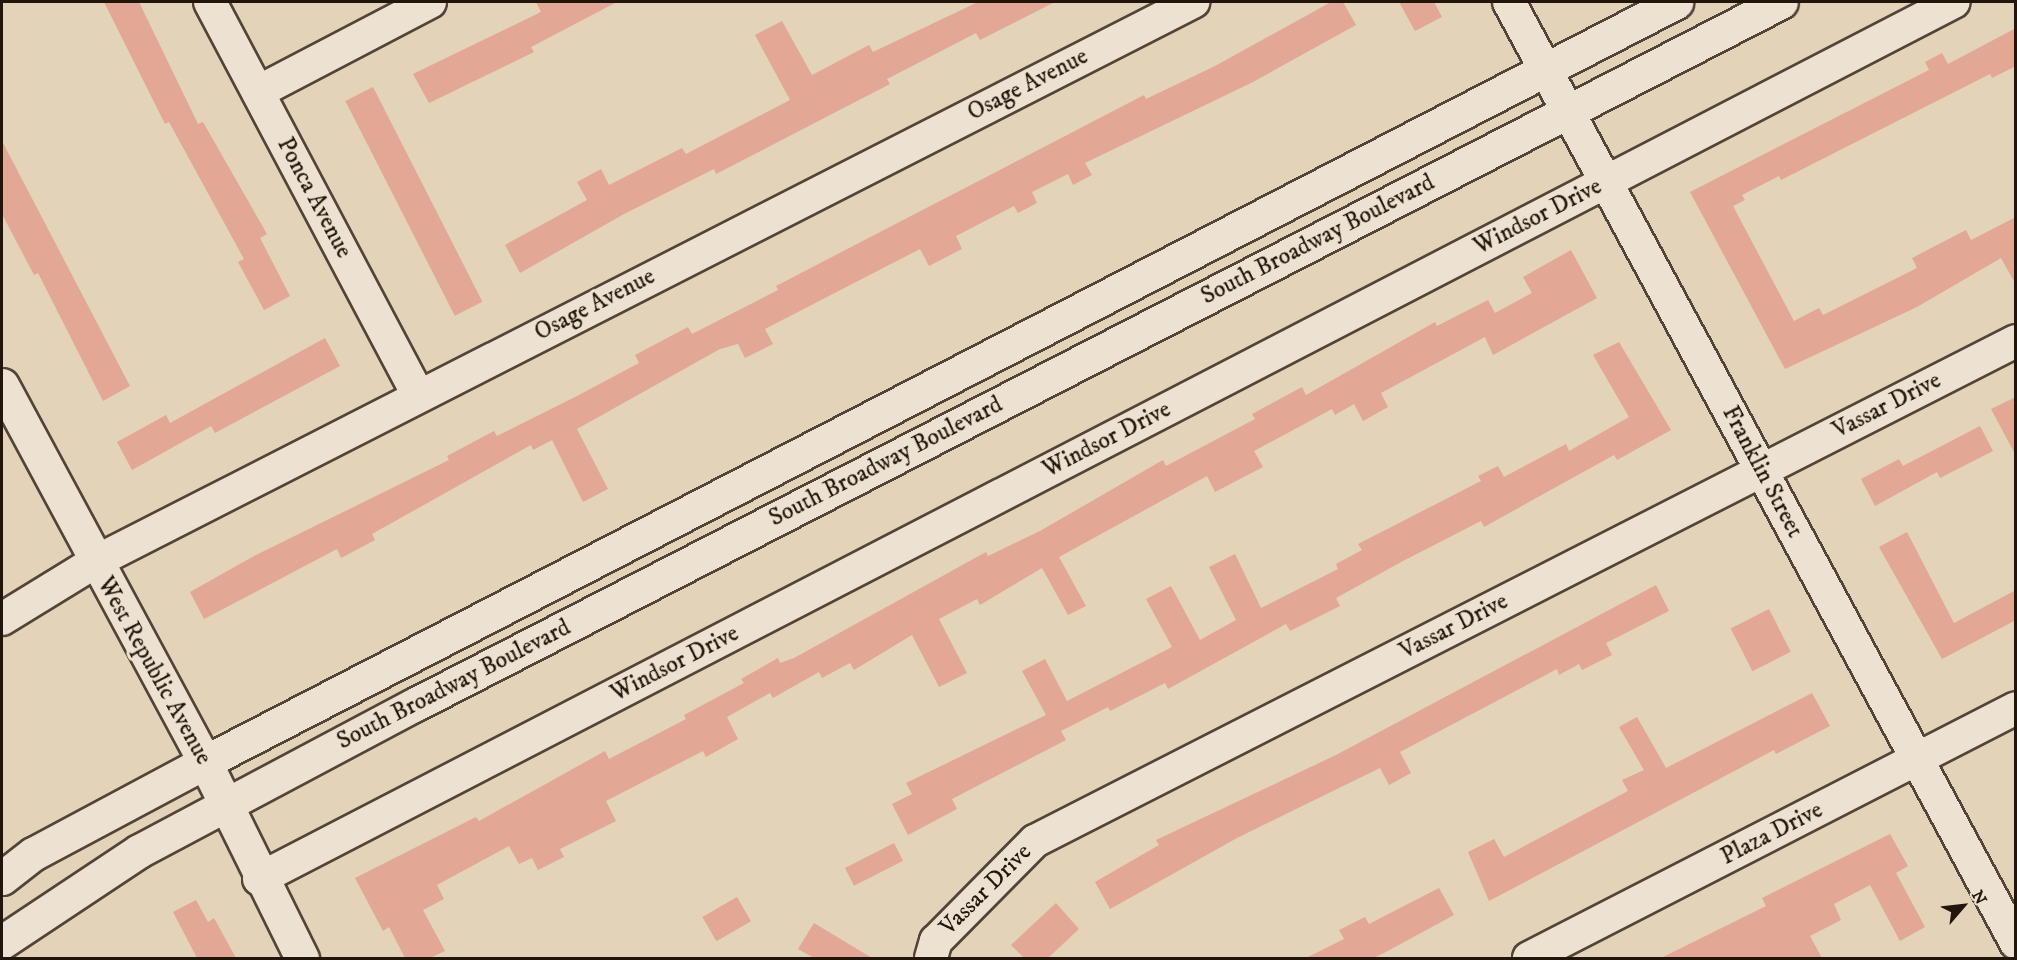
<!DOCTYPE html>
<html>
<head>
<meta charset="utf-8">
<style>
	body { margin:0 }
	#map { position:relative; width:2017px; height:960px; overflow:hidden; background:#e3d3b8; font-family:"IM FELL DW Pica",serif }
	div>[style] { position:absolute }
	.building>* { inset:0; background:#e2a795; transform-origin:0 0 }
	.roads { filter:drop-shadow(2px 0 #524436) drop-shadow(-2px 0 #524436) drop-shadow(0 2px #524436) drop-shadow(0 -2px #524436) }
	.street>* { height:32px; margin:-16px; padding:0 16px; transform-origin:16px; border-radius:16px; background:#ede2d1 }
	.secondary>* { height:33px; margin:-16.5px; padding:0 16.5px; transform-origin:16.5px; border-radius:16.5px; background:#ede2d1 }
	span { translate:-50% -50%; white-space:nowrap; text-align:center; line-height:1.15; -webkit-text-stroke:6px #ede2d1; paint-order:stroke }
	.street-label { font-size:24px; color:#22150b }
	.frame { position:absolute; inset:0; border:3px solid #22150b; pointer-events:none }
	.north { position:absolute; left:1933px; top:876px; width:60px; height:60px; -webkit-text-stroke:4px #ede2d1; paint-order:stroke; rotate:62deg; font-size:16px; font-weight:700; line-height:24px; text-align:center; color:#22150b }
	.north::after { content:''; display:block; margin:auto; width:21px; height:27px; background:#22150b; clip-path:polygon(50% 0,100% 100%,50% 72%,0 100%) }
</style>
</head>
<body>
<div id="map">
	<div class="building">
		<div style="clip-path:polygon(104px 2px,139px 2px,198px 124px,203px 122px,267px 234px,260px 238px,290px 296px,264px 310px,238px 262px,244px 259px,169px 122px,165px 124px)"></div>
		<div style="clip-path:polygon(536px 2px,617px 2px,531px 47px,534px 52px,429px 103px,413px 74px,541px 12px)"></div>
		<div style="clip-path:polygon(978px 2px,1055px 2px,980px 40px,976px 33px,887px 79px,890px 84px,716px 174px,714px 169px,624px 214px,520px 273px,505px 245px,587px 200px,577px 182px,601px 169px,609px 185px,682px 148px,686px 154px,790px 100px,755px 35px,782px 21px,812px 75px,869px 45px,873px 52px)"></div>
		<div style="clip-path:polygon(1331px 2px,1343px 2px,1356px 25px,1253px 82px,1085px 163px,1092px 175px,1073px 185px,1068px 174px,1032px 192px,1037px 203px,1018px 213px,1014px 206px,956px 236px,962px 249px,929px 266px,920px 249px,765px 329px,773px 344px,745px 358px,738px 344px,720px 349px,577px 429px,608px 489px,583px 502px,552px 440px,533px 450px,531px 445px,372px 534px,375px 540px,341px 558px,337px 549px,204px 619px,190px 592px,254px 556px,449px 460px,447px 456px,494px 431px,497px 436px,577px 396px,639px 363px,635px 355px,688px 327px,692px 334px,778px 290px,776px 286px,1144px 95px,1146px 99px,1215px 66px)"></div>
		<div style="clip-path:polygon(1399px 2px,1434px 2px,1442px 17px,1415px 31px)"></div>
		<div style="clip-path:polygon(2016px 28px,2016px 66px,1992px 78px,1990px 74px,1781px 180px,1779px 176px,1742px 195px,1745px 200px,1733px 206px,1794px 321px,1819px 308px,1823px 315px,1917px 268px,1912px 258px,1966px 230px,1971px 240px,2016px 217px,2016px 285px,2001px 258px,1917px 307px,1785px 369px,1690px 192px,1929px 70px,1925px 62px,1942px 53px,1948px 64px)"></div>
		<div style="left:373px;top:87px;width:241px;height:31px;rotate:63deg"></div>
		<div style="clip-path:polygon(2px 141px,130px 386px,103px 401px,38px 273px,34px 275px,2px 214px)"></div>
		<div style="clip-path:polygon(1571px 250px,1597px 298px,1493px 355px,1485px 337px,1381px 393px,1388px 407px,1363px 421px,1354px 404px,1335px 415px,1332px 409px,1254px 451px,1263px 467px,1215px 492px,1207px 476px,1059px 557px,1086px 606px,1068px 615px,1042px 568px,980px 605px,977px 599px,939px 619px,967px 673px,939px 687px,912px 635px,854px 670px,850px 663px,822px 678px,819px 672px,773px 698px,770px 693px,727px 717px,738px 739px,706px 757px,703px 751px,606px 801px,616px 821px,560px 849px,564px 857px,538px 870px,532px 858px,519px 864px,509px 846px,437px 885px,444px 899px,423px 910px,445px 951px,430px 958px,405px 958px,389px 927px,383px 931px,355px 878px,476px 817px,479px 821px,605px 751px,609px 759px,686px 719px,684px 715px,744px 683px,741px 679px,778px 658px,780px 663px,794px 658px,986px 552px,988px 556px,1040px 531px,1163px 460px,1166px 466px,1255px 419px,1252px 414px,1302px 387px,1306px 395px,1435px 322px,1437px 326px,1488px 300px,1495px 313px,1532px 293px,1523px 277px)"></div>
		<div style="clip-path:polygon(325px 338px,340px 366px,215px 433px,211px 426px,132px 470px,117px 442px,166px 415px,170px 423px)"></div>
		<div style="clip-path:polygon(1619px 342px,1671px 430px,1617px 460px,1614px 455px,1484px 527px,1481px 521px,1403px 561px,1336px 598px,1340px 606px,1290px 631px,1286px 624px,1168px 689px,1165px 683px,1110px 711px,1108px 707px,1061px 731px,1066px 740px,952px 799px,957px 809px,908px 835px,892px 804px,912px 794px,906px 783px,1046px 715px,1022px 671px,1045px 659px,1067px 701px,1172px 647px,1146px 599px,1171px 586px,1200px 640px,1236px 620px,1209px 567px,1235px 554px,1261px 608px,1338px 569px,1336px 564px,1362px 550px,1358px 544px,1481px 481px,1478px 476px,1498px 466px,1504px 477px,1566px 444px,1569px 451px,1629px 417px,1593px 355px)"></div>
		<div style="clip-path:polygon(2016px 397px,2016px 456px,1991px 409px)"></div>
		<div style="clip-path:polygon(1980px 426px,1993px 451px,1940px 478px,1937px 472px,1875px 506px,1861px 479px,1899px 459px,1903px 466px)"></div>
		<div style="clip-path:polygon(1907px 532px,1954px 623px,2016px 590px,2016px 620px,1942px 659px,1879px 547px)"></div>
		<div style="clip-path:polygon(1656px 585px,1669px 611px,1606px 643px,1612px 655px,1582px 670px,1579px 664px,1559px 675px,1557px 669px,1400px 752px,1411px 773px,1389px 785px,1380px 768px,1237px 838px,1110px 909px,1095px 882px,1159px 845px,1156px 840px,1336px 755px)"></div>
		<div style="left:1769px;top:609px;width:48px;height:43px;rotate:63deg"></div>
		<div style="clip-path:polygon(1812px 693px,1830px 726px,1776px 754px,1774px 750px,1489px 901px,1468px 852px,1494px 839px,1504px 857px,1628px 791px,1622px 780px,1644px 770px,1619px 727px,1637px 717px,1666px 768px)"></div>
		<div style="clip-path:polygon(1890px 834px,1908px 866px,1896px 873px,1925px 927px,1900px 941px,1870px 885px,1834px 904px,1841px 920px,1810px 936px,1822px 958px,1661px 958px,1766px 906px,1762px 898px)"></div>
		<div style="left:894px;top:843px;width:20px;height:55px;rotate:63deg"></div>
		<div style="clip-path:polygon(1439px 888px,1454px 915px,1384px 953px,1373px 958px,1306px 958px,1344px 939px,1339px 930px,1365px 917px,1369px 924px)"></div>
		<div style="left:737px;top:897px;width:28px;height:40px;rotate:60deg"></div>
		<div style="clip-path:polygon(196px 900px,208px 922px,214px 918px,236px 958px,197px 958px,173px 912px)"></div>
		<div style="clip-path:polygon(1056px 903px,1079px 929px,1048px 958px,1024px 958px,1011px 945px)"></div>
		<div style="clip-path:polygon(814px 923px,872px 958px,814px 958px,798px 949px)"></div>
	</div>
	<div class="roads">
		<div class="street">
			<div style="left:210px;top:2px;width:445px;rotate:62.1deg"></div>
			<div style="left:1509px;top:2px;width:1069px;rotate:61.68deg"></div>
			<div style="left:258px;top:92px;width:194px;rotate:-27.6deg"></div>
			<div style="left:2px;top:619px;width:109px;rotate:-31.5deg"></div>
			<div style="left:95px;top:562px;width:1233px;rotate:-27.02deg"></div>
			<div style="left:259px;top:879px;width:1908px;rotate:-27.36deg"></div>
			<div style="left:931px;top:958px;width:18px;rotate:-74deg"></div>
			<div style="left:936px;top:941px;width:141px;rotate:-45.3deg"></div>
			<div style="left:1035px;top:841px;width:1101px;rotate:-27.01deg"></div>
			<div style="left:1529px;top:958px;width:547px;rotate:-27.17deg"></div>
		</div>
		<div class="secondary">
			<div style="left:2px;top:385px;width:428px;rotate:61.7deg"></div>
			<div style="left:205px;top:762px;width:219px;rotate:63.7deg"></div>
			<div style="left:2px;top:878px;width:39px;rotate:-38deg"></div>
			<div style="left:33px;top:854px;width:195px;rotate:-28.1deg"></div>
			<div style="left:205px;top:762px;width:1656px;rotate:-27.32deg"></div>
			<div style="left:2px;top:942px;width:164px;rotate:-33.6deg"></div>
			<div style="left:139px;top:851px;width:311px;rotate:-28deg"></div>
			<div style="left:414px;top:705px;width:1537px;rotate:-27.22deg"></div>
		</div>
	</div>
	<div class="street-label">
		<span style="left:1028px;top:85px;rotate:-27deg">Osage Avenue</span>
		<span style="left:314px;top:198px;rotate:62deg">Ponca Avenue</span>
		<span style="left:1538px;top:217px;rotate:-27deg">Windsor Drive</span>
		<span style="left:1318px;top:240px;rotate:-27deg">South Broadway Boulevard</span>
		<span style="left:595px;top:305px;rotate:-27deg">Osage Avenue</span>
		<span style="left:1887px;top:406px;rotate:-27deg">Vassar Drive</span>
		<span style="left:1107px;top:440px;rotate:-27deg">Windsor Drive</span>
		<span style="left:886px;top:462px;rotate:-27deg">South Broadway Boulevard</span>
		<span style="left:1762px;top:472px;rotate:62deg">Franklin Street</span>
		<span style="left:1454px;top:627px;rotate:-27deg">Vassar Drive</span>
		<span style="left:675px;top:664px;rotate:-27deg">Windsor Drive</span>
		<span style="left:154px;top:671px;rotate:61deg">West Republic Avenue</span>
		<span style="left:454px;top:685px;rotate:-27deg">South Broadway Boulevard</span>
		<span style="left:1772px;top:834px;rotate:-27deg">Plaza Drive</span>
		<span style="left:986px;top:890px;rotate:-45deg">Vassar Drive</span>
	</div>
	<div class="frame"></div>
	<div class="north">N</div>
</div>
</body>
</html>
